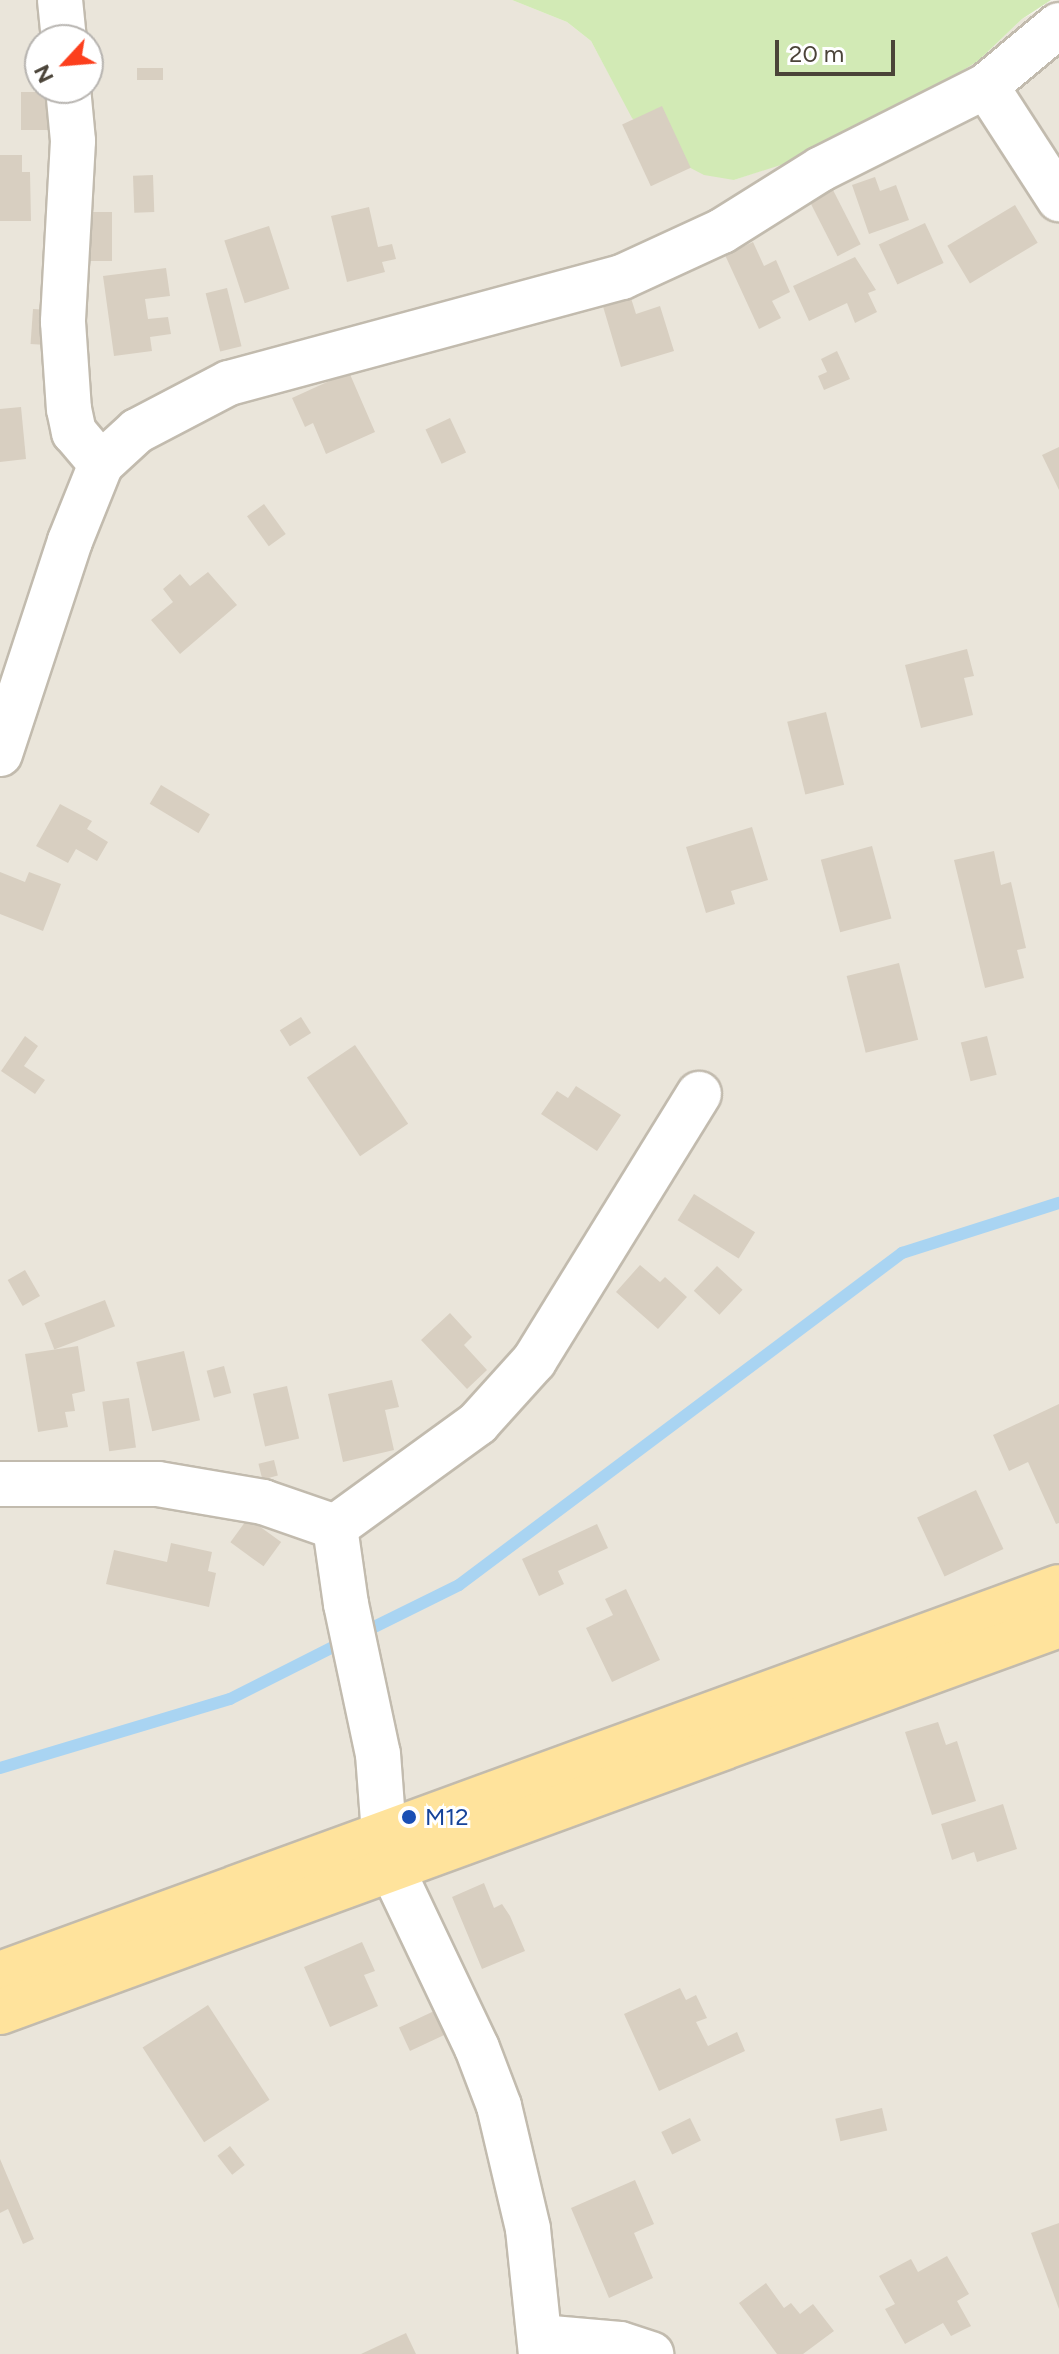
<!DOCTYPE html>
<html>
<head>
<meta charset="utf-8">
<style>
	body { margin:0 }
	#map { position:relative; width:1059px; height:2354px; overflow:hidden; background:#f6f3ec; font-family:Figtree,sans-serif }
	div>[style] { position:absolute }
	.residential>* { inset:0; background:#eae5da }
	.green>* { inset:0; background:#d2eab5 }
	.stream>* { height:12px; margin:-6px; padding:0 6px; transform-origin:6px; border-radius:6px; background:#a9d4f2 }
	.building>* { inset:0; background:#d8cfc1; transform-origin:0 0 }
	.roads { filter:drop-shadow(2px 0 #c2bbae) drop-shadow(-2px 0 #c2bbae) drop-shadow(0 2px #c2bbae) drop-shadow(0 -2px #c2bbae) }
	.minor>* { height:44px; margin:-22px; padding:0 22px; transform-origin:22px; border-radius:22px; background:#fff }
	.primary>* { height:44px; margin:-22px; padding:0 22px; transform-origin:22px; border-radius:22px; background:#ffe39c }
	.dots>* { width:22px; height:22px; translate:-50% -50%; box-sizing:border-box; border:4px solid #fff; border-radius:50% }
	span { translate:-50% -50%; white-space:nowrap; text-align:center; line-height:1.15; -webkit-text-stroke:6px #fff; paint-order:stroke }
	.transit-label { font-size:24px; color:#164399 }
	.left { translate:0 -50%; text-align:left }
	.north { position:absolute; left:24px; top:24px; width:80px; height:80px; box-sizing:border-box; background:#fff; border:2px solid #b7b4b0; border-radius:50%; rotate:244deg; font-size:22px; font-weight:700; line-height:32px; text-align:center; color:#4b4439 }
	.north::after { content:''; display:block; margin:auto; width:28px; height:36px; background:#fc3f1d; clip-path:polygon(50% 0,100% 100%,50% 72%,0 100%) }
	.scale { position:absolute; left:775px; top:40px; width:120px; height:36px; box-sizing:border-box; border:4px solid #4b4439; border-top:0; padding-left:10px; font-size:24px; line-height:28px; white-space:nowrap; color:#4b4439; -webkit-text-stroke:6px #fff; paint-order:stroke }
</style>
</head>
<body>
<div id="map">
	<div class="residential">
		<div style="clip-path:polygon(evenodd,0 0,512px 0,567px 22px,591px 41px,621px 96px,734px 180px,792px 160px,926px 93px,978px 61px,1022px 19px,1059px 0,1059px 2354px,0 2354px,0 0,40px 40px,88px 40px,88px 88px,40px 88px,40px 40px)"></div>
	</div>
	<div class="green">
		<div style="clip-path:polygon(512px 0,1051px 0,1022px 19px,978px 61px,926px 93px,821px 152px,734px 180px,704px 175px,677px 161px,632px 118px,591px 41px,567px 22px)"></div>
	</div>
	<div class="stream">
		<div style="left:362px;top:1633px;width:108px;rotate:-26.3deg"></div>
		<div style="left:459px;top:1585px;width:554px;rotate:-36.85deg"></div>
		<div style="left:902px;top:1253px;width:165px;rotate:-17.7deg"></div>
		<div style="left:0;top:1768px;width:240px;rotate:-16.7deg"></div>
		<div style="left:230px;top:1699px;width:129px;rotate:-26.8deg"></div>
	</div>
	<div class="building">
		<div style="left:163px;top:68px;width:12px;height:26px;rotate:90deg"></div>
		<div style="left:53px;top:92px;width:38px;height:32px;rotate:90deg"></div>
		<div style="left:662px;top:106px;width:68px;height:44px;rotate:65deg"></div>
		<div style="clip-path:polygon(0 155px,22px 155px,22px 172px,30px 172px,31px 221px,0 221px)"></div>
		<div style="left:153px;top:175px;width:37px;height:20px;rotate:88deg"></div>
		<div style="clip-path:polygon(875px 177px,880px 191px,896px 185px,909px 220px,869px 234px,852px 185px)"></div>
		<div style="left:833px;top:190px;width:61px;height:26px;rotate:63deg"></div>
		<div style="left:1015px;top:205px;width:44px;height:79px;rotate:59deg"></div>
		<div style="clip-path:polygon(369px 207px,378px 247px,392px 244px,396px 259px,382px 262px,385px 272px,347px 282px,331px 216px)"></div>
		<div style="left:89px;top:212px;width:23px;height:49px"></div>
		<div style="left:925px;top:223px;width:44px;height:51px;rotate:65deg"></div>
		<div style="left:269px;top:226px;width:66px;height:47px;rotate:72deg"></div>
		<div style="clip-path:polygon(753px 242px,764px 266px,776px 260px,790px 292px,772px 301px,781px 318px,759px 329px,725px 255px)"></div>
		<div style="clip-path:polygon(855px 257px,876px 290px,868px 293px,877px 312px,855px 323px,847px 303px,809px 321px,793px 286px)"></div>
		<div style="clip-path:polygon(166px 268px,170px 296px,145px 299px,148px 319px,168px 317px,171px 334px,150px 337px,152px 351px,114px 356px,103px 276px)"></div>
		<div style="left:227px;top:288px;width:60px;height:22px;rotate:76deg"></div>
		<div style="clip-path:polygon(630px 295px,636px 314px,660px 306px,674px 351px,621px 367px,602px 303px)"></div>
		<div style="left:33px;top:309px;width:16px;height:35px;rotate:4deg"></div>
		<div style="clip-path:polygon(837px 351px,850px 379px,824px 390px,818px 376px,827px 372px,821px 359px)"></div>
		<div style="clip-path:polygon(349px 372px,375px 432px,326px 454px,313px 423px,305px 427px,292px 398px)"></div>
		<div style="clip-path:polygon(21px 407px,26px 459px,0 462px,0 409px)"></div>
		<div style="left:450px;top:418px;width:38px;height:27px;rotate:65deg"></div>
		<div style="clip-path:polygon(1059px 447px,1059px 490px,1042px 455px)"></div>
		<div style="left:264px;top:504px;width:37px;height:21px;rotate:54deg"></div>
		<div style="clip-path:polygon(208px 572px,237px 605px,180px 654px,151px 620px,173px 602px,163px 589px,180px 574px,190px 586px)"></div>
		<div style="clip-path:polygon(967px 649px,974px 676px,964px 678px,973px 715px,921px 728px,905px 665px)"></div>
		<div style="left:826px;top:712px;width:75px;height:40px;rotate:76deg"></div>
		<div style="left:161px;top:785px;width:57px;height:22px;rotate:31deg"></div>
		<div style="clip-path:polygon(60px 804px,92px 821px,87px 829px,108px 842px,97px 861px,76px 849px,68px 863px,36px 846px)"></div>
		<div style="clip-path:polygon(752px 827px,768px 880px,731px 891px,735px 904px,706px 913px,686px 847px)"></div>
		<div style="left:872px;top:846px;width:75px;height:53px;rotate:75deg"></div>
		<div style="clip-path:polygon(994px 851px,1001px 885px,1011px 882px,1026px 948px,1017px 950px,1024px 978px,985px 988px,954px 860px)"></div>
		<div style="clip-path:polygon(0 872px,25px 882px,29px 872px,61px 884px,43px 931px,0 914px)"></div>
		<div style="left:899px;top:963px;width:79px;height:54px;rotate:76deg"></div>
		<div style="left:301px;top:1017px;width:19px;height:25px;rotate:58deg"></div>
		<div style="clip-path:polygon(25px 1036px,38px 1046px,24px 1066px,45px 1080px,35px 1094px,1px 1071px)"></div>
		<div style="left:987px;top:1036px;width:40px;height:27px;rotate:76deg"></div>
		<div style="left:355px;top:1045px;width:95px;height:58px;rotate:56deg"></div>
		<div style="clip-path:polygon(576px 1086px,621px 1115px,597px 1151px,541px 1114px,557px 1091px,568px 1098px)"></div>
		<div style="left:694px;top:1194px;width:72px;height:31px;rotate:32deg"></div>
		<div style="clip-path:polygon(640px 1265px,660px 1282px,665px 1277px,687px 1297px,658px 1329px,616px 1292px)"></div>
		<div style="left:717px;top:1266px;width:35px;height:34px;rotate:43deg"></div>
		<div style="left:25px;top:1270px;width:30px;height:20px;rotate:60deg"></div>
		<div style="left:105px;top:1300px;width:28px;height:65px;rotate:69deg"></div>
		<div style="clip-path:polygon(450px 1313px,472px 1337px,464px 1345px,487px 1370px,467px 1389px,421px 1340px)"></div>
		<div style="clip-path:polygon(78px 1346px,85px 1391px,72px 1394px,75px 1411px,65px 1412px,68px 1427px,38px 1432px,25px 1354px)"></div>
		<div style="left:184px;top:1351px;width:71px;height:49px;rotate:77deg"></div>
		<div style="left:224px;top:1366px;width:28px;height:18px;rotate:75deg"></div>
		<div style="clip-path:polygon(392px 1380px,399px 1407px,385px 1410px,394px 1450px,343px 1462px,328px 1394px)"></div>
		<div style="left:287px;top:1386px;width:54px;height:35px;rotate:77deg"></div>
		<div style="left:129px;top:1398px;width:50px;height:27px;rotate:82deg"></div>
		<div style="clip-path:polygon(1059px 1404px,1059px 1523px,1056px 1524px,1028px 1462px,1009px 1471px,993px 1435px)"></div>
		<div style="left:274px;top:1460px;width:16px;height:16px;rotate:76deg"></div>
		<div style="left:976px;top:1490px;width:65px;height:65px;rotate:65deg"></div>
		<div style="left:248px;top:1518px;width:41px;height:30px;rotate:36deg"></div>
		<div style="clip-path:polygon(597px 1524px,608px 1548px,558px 1571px,564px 1584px,539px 1596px,522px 1559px)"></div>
		<div style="clip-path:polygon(171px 1543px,212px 1552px,208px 1571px,216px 1573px,209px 1607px,106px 1584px,114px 1550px,167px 1562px)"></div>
		<div style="clip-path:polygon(626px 1589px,660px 1660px,612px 1682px,586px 1628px,613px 1615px,605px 1599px)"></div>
		<div style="clip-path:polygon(938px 1722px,946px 1745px,957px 1741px,976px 1801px,932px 1815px,905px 1732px)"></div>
		<div style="clip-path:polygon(1003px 1804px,1017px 1849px,977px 1862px,974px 1852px,952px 1860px,941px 1824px)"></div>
		<div style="clip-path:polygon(484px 1883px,494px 1908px,502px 1904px,510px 1916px,525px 1951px,482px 1969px,452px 1897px)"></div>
		<div style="clip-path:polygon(362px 1942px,375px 1971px,364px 1975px,378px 2006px,330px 2027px,304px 1967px)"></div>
		<div style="clip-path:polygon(680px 1988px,686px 2000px,696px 1995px,707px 2018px,696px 2022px,708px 2046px,737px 2032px,745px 2051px,659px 2091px,624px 2014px)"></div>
		<div style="left:208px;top:2005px;width:113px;height:78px;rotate:57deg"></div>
		<div style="left:447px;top:2005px;width:26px;height:53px;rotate:65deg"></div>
		<div style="left:882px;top:2108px;width:23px;height:48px;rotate:77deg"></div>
		<div style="left:690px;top:2118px;width:25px;height:32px;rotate:64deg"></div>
		<div style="left:230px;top:2146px;width:24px;height:16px;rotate:52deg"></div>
		<div style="clip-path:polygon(0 2159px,34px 2239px,23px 2244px,8px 2209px,0 2213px)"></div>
		<div style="clip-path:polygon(635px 2180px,654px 2224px,634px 2233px,653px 2278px,609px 2298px,571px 2208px)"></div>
		<div style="clip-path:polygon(1059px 2223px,1059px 2309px,1031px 2233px)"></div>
		<div style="clip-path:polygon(947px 2256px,969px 2294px,957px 2301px,971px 2326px,951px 2336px,943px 2323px,905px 2344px,885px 2309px,895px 2304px,879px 2276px,911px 2259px,918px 2272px)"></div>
		<div style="clip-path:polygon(766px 2283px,784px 2308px,791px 2303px,800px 2314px,813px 2304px,834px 2331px,803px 2354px,777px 2354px,739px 2303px)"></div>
		<div style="clip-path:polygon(406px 2333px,416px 2354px,361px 2354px)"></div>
	</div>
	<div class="roads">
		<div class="minor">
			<div style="left:60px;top:0;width:40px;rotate:84.3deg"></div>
			<div style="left:986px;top:86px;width:135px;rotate:57.1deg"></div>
			<div style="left:68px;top:88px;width:53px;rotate:84.6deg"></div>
			<div style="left:73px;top:141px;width:181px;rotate:93.2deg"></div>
			<div style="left:63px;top:322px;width:87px;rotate:86.1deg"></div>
			<div style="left:69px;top:409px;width:24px;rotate:78deg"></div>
			<div style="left:74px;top:432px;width:42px;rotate:49.8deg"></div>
			<div style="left:0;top:754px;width:224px;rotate:-71.8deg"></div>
			<div style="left:70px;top:541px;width:83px;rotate:-68.1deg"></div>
			<div style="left:101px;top:464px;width:49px;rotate:-42.5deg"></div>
			<div style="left:137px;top:431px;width:104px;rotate:-27.6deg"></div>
			<div style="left:229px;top:383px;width:407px;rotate:-15.1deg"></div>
			<div style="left:622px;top:277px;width:110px;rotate:-24.7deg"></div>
			<div style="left:722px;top:231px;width:117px;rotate:-32.1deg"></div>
			<div style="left:821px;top:169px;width:185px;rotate:-26.7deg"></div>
			<div style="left:986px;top:86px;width:95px;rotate:-39.9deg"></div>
			<div style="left:0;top:1484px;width:158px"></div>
			<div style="left:158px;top:1484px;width:107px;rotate:9.7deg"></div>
			<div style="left:263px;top:1502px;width:76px;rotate:19.1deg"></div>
			<div style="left:335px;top:1527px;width:177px;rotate:-36deg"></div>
			<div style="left:478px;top:1423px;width:84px;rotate:-47.9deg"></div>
			<div style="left:534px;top:1361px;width:314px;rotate:-58.3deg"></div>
			<div style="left:335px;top:1527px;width:78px;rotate:81.9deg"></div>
			<div style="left:346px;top:1604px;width:153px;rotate:78deg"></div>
			<div style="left:378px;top:1754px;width:79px;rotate:85.7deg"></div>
			<div style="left:391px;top:1867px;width:200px;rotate:64.6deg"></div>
			<div style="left:477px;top:2048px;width:62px;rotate:69.2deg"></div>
			<div style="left:499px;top:2106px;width:126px;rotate:76.7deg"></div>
			<div style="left:528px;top:2229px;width:126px;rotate:84.1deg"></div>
			<div style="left:540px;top:2337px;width:80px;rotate:5deg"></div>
			<div style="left:620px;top:2344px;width:33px;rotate:18deg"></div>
		</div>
		<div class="primary">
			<div style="left:0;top:1974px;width:1127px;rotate:-20.07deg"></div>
			<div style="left:0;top:2012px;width:1127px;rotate:-20.07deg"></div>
		</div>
	</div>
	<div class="dots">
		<div style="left:409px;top:1817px;background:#1a4fb4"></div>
	</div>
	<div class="transit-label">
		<span class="left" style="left:425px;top:1817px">M12</span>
	</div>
	<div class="north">N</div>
	<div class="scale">20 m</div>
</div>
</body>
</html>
